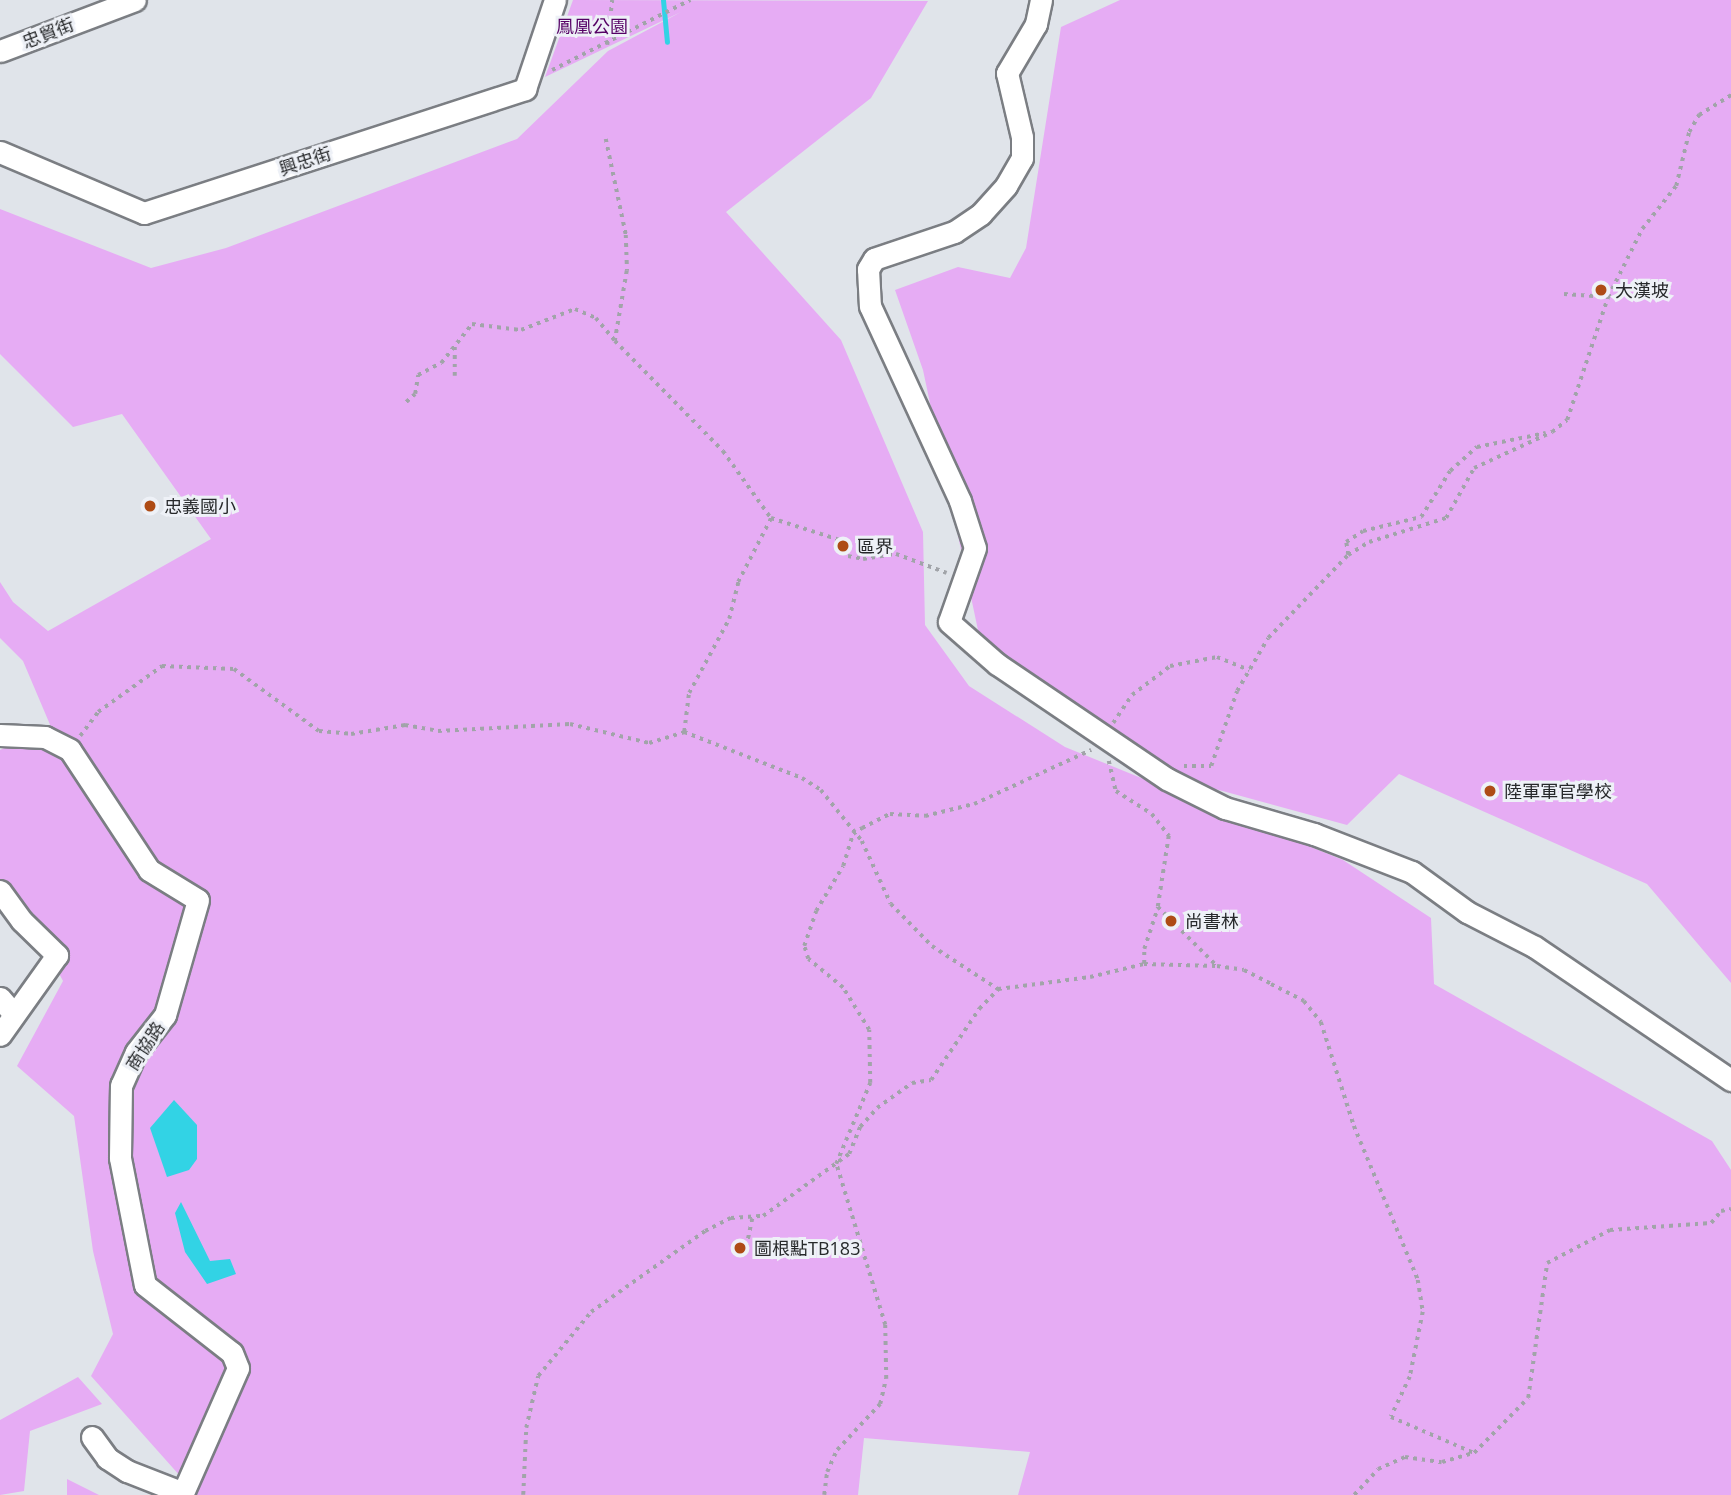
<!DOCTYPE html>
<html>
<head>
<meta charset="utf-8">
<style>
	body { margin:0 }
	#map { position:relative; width:1731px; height:1495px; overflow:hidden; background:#e0e4ea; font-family:"Open Sans","Noto Sans TC",sans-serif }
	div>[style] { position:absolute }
	.green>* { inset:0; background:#e6acf4 }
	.water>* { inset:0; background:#32d3e5 }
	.stream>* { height:5px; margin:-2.5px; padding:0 2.5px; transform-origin:2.5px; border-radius:2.5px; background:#32d3e5 }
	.path>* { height:3.5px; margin-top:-1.75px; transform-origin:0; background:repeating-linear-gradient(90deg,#a1a4a9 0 3.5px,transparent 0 8.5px) }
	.roads { filter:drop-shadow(2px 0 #7b7e83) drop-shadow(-2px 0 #7b7e83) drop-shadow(0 2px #7b7e83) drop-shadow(0 -2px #7b7e83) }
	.minor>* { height:21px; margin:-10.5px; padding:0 10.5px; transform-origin:10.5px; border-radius:10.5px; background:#fff }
	.dots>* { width:19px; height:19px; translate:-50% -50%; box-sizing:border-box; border:4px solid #eef1f7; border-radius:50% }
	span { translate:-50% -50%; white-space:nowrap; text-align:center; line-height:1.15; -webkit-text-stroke:6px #eef1f7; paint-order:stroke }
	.park-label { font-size:18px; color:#560266 }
	.street-label { font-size:18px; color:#27292b }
	.poi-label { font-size:18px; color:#27292b }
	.left { translate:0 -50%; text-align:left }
</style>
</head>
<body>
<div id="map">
	<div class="green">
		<div style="clip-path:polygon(573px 0,928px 1px,871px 98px,726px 212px,841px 340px,923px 532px,925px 625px,969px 686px,1065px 747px,1343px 860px,1431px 918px,1434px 984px,1712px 1141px,1731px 1170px,1731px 1495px,1018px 1495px,1030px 1452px,864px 1438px,858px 1495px,197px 1495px,91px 1376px,113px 1334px,93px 1251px,74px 1116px,17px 1066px,63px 981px,36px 930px,0 898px,0 750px,51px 727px,23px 661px,0 638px,0 582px,13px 602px,48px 631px,211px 539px,122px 414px,73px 427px,0 354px,0 209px,151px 268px,226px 248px,517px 139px,608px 51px,681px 12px,545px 77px)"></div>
		<div style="clip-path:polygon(1120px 0,1731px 0,1731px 983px,1647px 884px,1399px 774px,1347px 825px,1208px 787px,986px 668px,923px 370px,895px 290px,958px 267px,1010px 278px,1026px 248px,1061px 27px)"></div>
		<div style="clip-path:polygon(78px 1377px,102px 1404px,30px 1431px,24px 1491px,0 1495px,0 1420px)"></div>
		<div style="clip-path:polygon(67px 1479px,99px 1495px,67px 1495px)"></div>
	</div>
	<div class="water">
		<div style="clip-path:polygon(174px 1100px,197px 1125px,197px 1159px,189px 1170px,167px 1177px,150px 1128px)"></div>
		<div style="clip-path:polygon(181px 1202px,210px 1261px,230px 1259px,236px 1274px,207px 1284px,185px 1252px,175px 1213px)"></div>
	</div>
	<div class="stream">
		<div style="left:663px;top:0;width:42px;rotate:84.6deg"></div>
	</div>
	<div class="path">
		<div style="left:607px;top:45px;width:45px;rotate:-83.7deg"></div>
		<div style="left:552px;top:70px;width:155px;rotate:-26.9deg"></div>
		<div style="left:606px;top:139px;width:98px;rotate:78.2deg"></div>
		<div style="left:626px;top:235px;width:36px;rotate:88deg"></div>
		<div style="left:627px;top:271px;width:71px;rotate:99.7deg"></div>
		<div style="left:615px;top:341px;width:154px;rotate:45.5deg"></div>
		<div style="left:723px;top:451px;width:82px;rotate:54.4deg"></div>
		<div style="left:771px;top:518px;width:76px;rotate:17.7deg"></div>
		<div style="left:843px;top:541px;width:16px;rotate:72deg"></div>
		<div style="left:848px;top:556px;width:15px;rotate:11deg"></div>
		<div style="left:863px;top:559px;width:33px;rotate:-9deg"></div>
		<div style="left:896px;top:554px;width:54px;rotate:20.4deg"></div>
		<div style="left:1564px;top:294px;width:44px;rotate:3.9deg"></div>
		<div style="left:455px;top:347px;width:29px;rotate:90deg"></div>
		<div style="left:406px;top:402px;width:12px;rotate:-42deg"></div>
		<div style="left:415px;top:394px;width:19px;rotate:-81deg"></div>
		<div style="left:418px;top:375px;width:26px;rotate:-28deg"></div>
		<div style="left:441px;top:363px;width:50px;rotate:-51.5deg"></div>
		<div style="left:472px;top:324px;width:49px;rotate:7deg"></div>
		<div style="left:521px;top:330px;width:58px;rotate:-21.3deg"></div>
		<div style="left:575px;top:309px;width:23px;rotate:23deg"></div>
		<div style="left:596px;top:318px;width:30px;rotate:50deg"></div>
		<div style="left:1348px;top:555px;width:13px;rotate:-99deg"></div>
		<div style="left:1346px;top:542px;width:20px;rotate:-33deg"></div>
		<div style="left:1363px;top:531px;width:60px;rotate:-13.6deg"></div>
		<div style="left:1421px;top:517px;width:54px;rotate:-57.8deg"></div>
		<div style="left:1450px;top:471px;width:36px;rotate:-42deg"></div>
		<div style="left:1477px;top:447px;width:70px;rotate:-11.5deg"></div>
		<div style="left:1113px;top:723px;width:34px;rotate:-56deg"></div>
		<div style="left:1132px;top:695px;width:48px;rotate:-37.3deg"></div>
		<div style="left:1170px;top:666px;width:48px;rotate:-10.8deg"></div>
		<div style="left:1217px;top:657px;width:35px;rotate:22deg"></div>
		<div style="left:684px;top:732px;width:39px;rotate:-83deg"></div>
		<div style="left:689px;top:693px;width:84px;rotate:-61.6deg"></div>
		<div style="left:729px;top:619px;width:38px;rotate:-76deg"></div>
		<div style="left:738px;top:582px;width:72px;rotate:-62.7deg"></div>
		<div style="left:80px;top:736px;width:30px;rotate:-53deg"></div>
		<div style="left:98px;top:712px;width:79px;rotate:-35.7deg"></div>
		<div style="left:162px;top:666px;width:72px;rotate:2.4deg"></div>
		<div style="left:234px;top:669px;width:105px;rotate:36.1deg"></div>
		<div style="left:319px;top:731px;width:32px;rotate:5deg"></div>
		<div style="left:351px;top:734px;width:55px;rotate:-9.5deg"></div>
		<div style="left:405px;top:725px;width:34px;rotate:10deg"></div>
		<div style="left:438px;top:731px;width:132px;rotate:-3deg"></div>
		<div style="left:570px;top:724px;width:81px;rotate:13.5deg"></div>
		<div style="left:649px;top:743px;width:37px;rotate:-17deg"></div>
		<div style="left:684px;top:732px;width:127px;rotate:21.3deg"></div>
		<div style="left:802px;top:778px;width:22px;rotate:32deg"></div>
		<div style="left:821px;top:790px;width:65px;rotate:51.2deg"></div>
		<div style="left:862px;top:841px;width:69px;rotate:65.3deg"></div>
		<div style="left:891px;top:904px;width:59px;rotate:45.7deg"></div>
		<div style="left:932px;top:946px;width:79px;rotate:33.1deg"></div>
		<div style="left:1109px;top:761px;width:31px;rotate:77deg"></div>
		<div style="left:1116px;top:791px;width:43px;rotate:32.6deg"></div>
		<div style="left:1152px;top:814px;width:28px;rotate:52deg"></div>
		<div style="left:1169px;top:836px;width:72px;rotate:98.8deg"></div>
		<div style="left:1158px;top:907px;width:83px;rotate:45deg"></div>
		<div style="left:1217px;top:966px;width:27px;rotate:8deg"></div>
		<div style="left:1244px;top:970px;width:30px;rotate:27deg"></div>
		<div style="left:1271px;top:984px;width:37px;rotate:27deg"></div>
		<div style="left:1304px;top:1001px;width:27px;rotate:51deg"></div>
		<div style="left:1321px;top:1022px;width:109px;rotate:72.4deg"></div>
		<div style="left:1354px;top:1126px;width:167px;rotate:67.4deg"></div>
		<div style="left:1418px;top:1280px;width:32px;rotate:81deg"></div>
		<div style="left:1423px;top:1312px;width:66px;rotate:101.3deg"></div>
		<div style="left:1410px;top:1377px;width:44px;rotate:115.4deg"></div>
		<div style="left:1391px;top:1417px;width:90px;rotate:23.4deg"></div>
		<div style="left:1474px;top:1453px;width:77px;rotate:-45.5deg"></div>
		<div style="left:1528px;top:1398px;width:136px;rotate:-82deg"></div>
		<div style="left:1547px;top:1263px;width:71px;rotate:-27.6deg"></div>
		<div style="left:1610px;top:1230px;width:101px;rotate:-4deg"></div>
		<div style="left:1711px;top:1223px;width:16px;rotate:-50deg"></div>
		<div style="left:1721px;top:1211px;width:10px;rotate:-11deg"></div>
		<div style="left:1184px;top:766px;width:27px"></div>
		<div style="left:1211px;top:766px;width:79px;rotate:-70.9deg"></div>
		<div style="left:1237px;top:691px;width:61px;rotate:-59.7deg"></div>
		<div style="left:1268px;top:638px;width:115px;rotate:-46.1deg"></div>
		<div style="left:1348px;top:555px;width:25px;rotate:-32deg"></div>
		<div style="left:1369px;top:542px;width:81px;rotate:-17.3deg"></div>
		<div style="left:1446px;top:518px;width:57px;rotate:-60.8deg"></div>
		<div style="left:1474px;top:468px;width:86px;rotate:-24.8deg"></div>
		<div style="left:1552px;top:432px;width:19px;rotate:-39deg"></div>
		<div style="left:1567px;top:420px;width:130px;rotate:-71.6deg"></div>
		<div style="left:1608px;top:297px;width:76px;rotate:-63.4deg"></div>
		<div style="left:1642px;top:229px;width:55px;rotate:-51.7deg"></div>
		<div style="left:1676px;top:186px;width:56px;rotate:-76.5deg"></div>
		<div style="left:1689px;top:132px;width:20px;rotate:-60deg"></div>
		<div style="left:1699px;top:115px;width:38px;rotate:-32deg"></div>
		<div style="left:1144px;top:964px;width:72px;rotate:1.6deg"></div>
		<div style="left:746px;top:1247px;width:29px;rotate:-78deg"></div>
		<div style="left:523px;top:1495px;width:67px;rotate:-87.4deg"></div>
		<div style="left:526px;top:1428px;width:53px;rotate:-77deg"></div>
		<div style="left:538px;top:1376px;width:83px;rotate:-50.4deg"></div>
		<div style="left:591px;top:1312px;width:140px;rotate:-35.4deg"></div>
		<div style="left:705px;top:1231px;width:29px;rotate:-27deg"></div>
		<div style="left:731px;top:1218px;width:32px;rotate:-4deg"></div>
		<div style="left:763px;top:1216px;width:106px;rotate:-35.8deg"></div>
		<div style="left:849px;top:1154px;width:29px;rotate:-68deg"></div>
		<div style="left:860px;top:1127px;width:25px;rotate:-48deg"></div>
		<div style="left:877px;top:1108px;width:43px;rotate:-35.5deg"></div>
		<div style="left:912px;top:1083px;width:19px;rotate:-9deg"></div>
		<div style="left:931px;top:1080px;width:86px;rotate:-55.9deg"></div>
		<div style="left:979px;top:1009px;width:28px;rotate:-46deg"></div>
		<div style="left:998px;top:989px;width:93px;rotate:-7.4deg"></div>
		<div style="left:1090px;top:977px;width:56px;rotate:-13.5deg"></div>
		<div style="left:1144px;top:964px;width:15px;rotate:-90deg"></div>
		<div style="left:1144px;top:949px;width:44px;rotate:-71.6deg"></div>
		<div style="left:824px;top:1495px;width:23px;rotate:-83deg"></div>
		<div style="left:827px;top:1472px;width:24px;rotate:-66deg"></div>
		<div style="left:837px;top:1450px;width:63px;rotate:-46.9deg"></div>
		<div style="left:880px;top:1404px;width:26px;rotate:-77deg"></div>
		<div style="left:886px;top:1379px;width:54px;rotate:-91.1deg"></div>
		<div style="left:885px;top:1325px;width:168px;rotate:-106.9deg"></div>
		<div style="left:836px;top:1164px;width:88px;rotate:-67.2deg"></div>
		<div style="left:870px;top:1083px;width:53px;rotate:-91.1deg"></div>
		<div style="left:869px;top:1030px;width:49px;rotate:-121.8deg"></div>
		<div style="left:843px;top:988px;width:45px;rotate:-140.4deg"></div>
		<div style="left:808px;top:959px;width:14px;rotate:-107deg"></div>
		<div style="left:804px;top:946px;width:37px;rotate:-71deg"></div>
		<div style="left:816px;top:911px;width:52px;rotate:-59deg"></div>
		<div style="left:843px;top:866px;width:34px;rotate:-73deg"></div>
		<div style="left:853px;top:834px;width:11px;rotate:-34deg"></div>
		<div style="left:862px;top:828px;width:31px;rotate:-27deg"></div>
		<div style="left:890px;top:814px;width:35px;rotate:3deg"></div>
		<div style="left:925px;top:816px;width:50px;rotate:-13.8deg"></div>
		<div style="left:974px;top:804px;width:129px;rotate:-24.8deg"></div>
		<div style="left:1354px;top:1495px;width:35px;rotate:-47deg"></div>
		<div style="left:1378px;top:1469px;width:30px;rotate:-24deg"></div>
		<div style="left:1405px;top:1457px;width:37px;rotate:8deg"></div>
		<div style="left:1442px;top:1462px;width:32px;rotate:-16deg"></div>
	</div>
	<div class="roads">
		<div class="minor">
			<div style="left:1041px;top:0;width:25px;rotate:102deg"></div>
			<div style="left:1036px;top:24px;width:57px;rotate:120.6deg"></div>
			<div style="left:1007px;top:73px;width:66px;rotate:76.8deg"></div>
			<div style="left:1022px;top:137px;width:21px;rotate:90deg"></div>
			<div style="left:1022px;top:158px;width:32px;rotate:120deg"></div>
			<div style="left:1006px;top:186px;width:38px;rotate:132deg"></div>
			<div style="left:981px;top:214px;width:32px;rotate:146deg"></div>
			<div style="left:954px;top:232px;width:84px;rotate:161.4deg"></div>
			<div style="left:874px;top:259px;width:12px;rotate:121deg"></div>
			<div style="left:868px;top:269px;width:37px;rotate:87deg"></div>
			<div style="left:870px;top:306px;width:215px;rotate:65.2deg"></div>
			<div style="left:960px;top:501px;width:49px;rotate:72.3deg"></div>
			<div style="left:975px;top:548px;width:78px;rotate:109.4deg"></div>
			<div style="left:949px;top:622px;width:64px;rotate:41.2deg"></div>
			<div style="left:997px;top:664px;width:205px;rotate:34.1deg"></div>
			<div style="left:1167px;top:779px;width:65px;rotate:26.6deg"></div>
			<div style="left:1225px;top:808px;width:93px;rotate:16.3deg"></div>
			<div style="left:1314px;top:834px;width:105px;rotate:21.2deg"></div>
			<div style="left:1412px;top:872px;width:68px;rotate:36deg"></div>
			<div style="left:1467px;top:912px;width:76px;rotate:27.2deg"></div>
			<div style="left:1535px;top:947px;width:237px;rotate:34.2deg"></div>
			<div style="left:0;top:51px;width:144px;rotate:-20.7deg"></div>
			<div style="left:0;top:152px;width:156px;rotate:23deg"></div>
			<div style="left:144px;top:213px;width:401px;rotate:-18deg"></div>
			<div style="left:525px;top:89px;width:94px;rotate:-71.4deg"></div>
			<div style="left:0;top:735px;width:45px;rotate:2.5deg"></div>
			<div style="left:45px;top:737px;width:28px;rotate:27deg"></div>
			<div style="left:70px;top:750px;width:144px;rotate:56.6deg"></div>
			<div style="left:149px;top:870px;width:57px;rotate:31.5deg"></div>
			<div style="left:198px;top:900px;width:120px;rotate:106deg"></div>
			<div style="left:165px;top:1015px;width:47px;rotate:128.1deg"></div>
			<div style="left:136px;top:1052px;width:36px;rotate:114deg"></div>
			<div style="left:121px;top:1085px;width:73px;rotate:90.8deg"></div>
			<div style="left:120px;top:1158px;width:129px;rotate:78.9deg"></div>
			<div style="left:145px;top:1285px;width:110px;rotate:38deg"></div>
			<div style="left:232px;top:1353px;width:16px;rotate:68deg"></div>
			<div style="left:238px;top:1368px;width:139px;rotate:113.8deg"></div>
			<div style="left:0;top:891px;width:37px;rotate:54deg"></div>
			<div style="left:22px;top:921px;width:49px;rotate:44.2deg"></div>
			<div style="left:57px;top:955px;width:98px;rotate:125.5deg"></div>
			<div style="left:0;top:998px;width:21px;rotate:49deg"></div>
			<div style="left:92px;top:1437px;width:26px;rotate:54deg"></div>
			<div style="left:107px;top:1458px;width:24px;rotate:33deg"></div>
			<div style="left:127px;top:1471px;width:60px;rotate:21.4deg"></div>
		</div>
	</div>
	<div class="dots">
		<div style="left:1601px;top:290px;background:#ae4b15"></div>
		<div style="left:150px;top:506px;background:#ae4b15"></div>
		<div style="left:843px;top:546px;background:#ae4b15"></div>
		<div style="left:1490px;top:791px;background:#ae4b15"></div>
		<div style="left:1171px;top:921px;background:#ae4b15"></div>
		<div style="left:740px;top:1248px;background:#ae4b15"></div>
	</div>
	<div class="park-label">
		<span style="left:592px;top:26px">鳳凰公園</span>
	</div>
	<div class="street-label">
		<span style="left:48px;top:33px;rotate:-21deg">忠貿街</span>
		<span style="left:305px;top:161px;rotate:-18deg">興忠街</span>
		<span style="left:145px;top:1046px;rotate:-57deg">商協路</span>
	</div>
	<div class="poi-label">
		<span class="left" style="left:1615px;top:290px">大漢坡</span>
		<span class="left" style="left:164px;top:506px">忠義國小</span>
		<span class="left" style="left:857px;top:546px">區界</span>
		<span class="left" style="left:1504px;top:791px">陸軍軍官學校</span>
		<span class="left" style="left:1185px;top:921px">尚書林</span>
		<span class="left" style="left:754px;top:1248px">圖根點TB183</span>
	</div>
</div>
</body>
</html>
